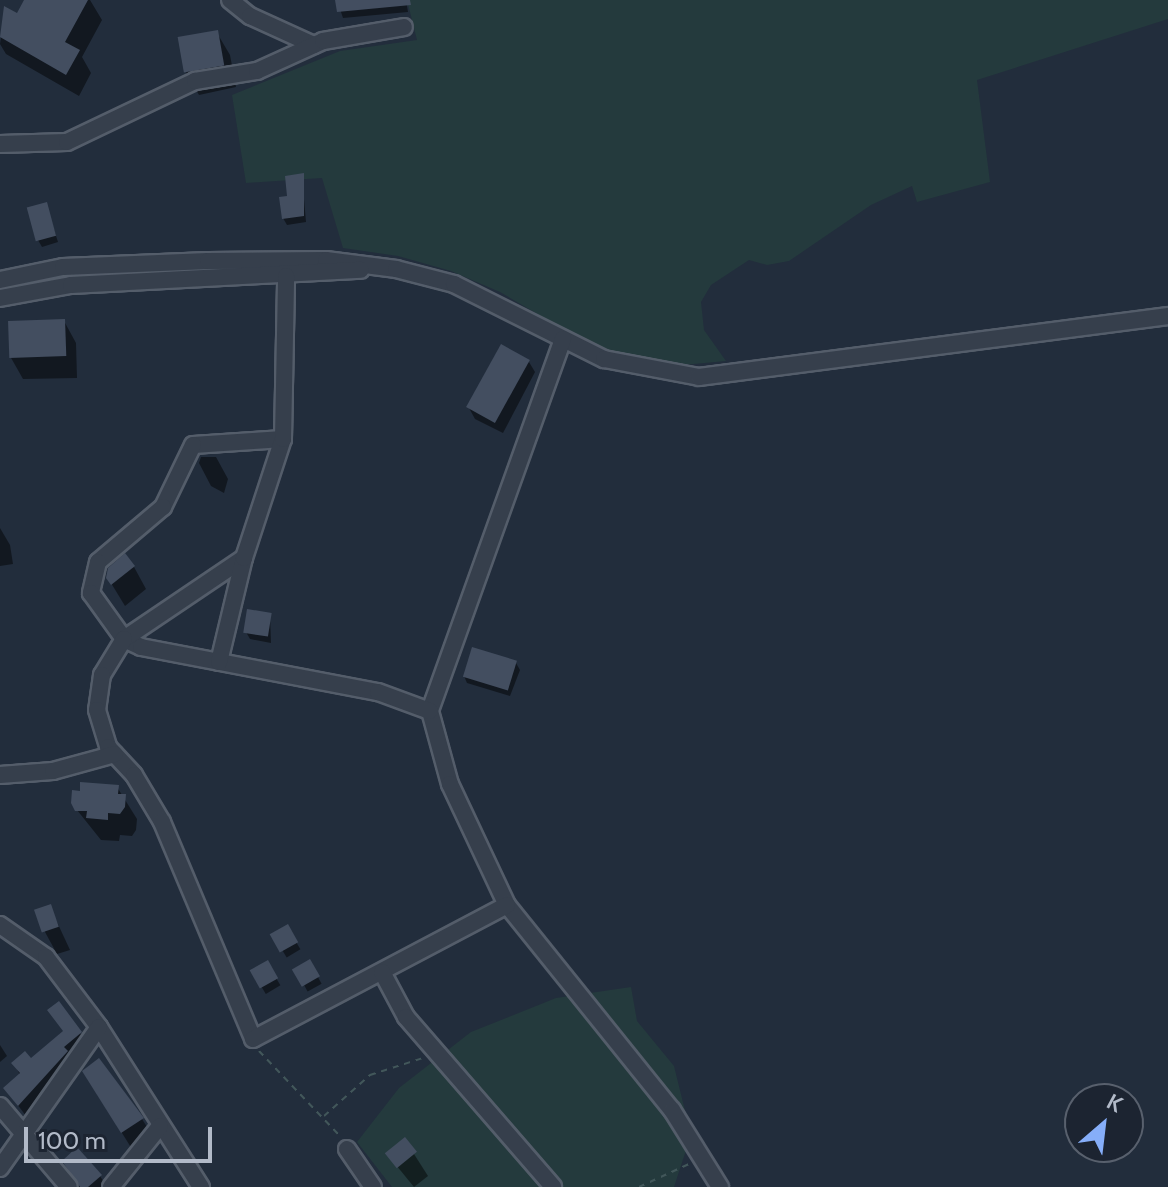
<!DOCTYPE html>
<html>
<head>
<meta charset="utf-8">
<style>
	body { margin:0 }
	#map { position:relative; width:1168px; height:1187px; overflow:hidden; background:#222d3c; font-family:Cabin,sans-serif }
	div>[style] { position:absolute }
	.green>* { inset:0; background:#243a3d }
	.shadow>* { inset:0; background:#0007; transform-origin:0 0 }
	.building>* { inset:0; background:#434e60; transform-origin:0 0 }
	.path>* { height:2px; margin-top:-1px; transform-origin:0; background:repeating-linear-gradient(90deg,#42575a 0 6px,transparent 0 12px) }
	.roads { filter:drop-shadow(2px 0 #545d6a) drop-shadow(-2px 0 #545d6a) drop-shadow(0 2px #545d6a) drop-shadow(0 -2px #545d6a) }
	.minor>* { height:16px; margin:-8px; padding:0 8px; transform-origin:8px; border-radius:8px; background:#363f4c }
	span { translate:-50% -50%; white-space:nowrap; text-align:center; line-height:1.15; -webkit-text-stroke:6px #1c2431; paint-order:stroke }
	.north { position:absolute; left:1064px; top:1083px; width:80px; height:80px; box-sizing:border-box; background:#1c2431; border:2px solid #58606d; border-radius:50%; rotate:28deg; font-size:22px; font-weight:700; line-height:32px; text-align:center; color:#b2bac8 }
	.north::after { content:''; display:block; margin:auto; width:28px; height:36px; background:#86aef9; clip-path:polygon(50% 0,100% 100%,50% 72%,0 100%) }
	.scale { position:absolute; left:24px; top:1127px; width:188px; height:36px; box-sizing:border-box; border:4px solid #b2bac8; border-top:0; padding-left:10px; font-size:24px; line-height:28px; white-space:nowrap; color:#b2bac8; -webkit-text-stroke:6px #1c2431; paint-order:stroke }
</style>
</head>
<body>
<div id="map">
	<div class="green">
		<div style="clip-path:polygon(407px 0,1168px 0,1168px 19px,977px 80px,990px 182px,917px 202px,912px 186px,871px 205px,789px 261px,767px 265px,749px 260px,711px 285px,701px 302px,704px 330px,726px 361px,672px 366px,599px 350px,500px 292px,451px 271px,398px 256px,343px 248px,322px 178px,246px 183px,232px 95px,340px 51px,417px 40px)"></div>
		<div style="clip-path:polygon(631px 987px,637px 1021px,674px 1066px,691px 1135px,674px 1187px,392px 1187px,357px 1142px,399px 1088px,471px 1032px,556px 998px)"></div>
	</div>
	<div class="shadow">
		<div style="clip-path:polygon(26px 0,90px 0,102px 20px,82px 57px,91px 73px,79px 96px,6px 54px,0 44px,5px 9px,18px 16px)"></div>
		<div style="clip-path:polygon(337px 0,406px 0,408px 12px,343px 18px)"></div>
		<div style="clip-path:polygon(217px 33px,230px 55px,236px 87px,199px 95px,186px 73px)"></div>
		<div style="clip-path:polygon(302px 176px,306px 222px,287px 225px,283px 218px,289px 198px)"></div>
		<div style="clip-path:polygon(46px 205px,58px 242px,42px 247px,38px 240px)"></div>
		<div style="clip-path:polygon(64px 321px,76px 343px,77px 378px,23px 379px,10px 356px)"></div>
		<div style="clip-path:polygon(529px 362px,535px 372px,503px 433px,475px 419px,469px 408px)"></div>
		<div style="clip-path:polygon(201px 457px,216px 457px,228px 479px,224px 493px,211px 486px,199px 463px)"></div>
		<div style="clip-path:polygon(0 528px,10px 545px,13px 564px,0 566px)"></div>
		<div style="clip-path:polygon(134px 567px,146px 589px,125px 606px,108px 578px)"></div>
		<div style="clip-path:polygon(270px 615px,271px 643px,250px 639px,246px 632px)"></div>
		<div style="clip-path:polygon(516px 663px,520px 670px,510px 696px,467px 683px,464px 676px)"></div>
		<div style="clip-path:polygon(117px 787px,137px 819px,136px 830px,132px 836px,120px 835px,119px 841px,101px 840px,77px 810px)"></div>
		<div style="clip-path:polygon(50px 907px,70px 950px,57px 954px,45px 932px)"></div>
		<div style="left:287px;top:927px;width:26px;height:16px;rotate:59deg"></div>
		<div style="left:309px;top:961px;width:26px;height:16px;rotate:61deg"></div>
		<div style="left:267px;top:963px;width:26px;height:17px;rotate:59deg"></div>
		<div style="clip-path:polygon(80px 1033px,87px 1045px,26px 1116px,5px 1088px,20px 1075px,14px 1063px,31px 1061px)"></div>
		<div style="clip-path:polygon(0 1045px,7px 1056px,0 1062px)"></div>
		<div style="clip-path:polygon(94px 1088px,142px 1119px,152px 1135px,132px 1149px)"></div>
		<div style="clip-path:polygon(405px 1140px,428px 1176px,414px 1187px,387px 1154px)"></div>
		<div style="clip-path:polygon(64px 1162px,100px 1176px,107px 1187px,79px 1187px)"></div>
	</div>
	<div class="building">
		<div style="clip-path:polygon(24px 0,88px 0,65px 42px,80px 50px,66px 75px,0 37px,4px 6px,17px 13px)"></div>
		<div style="clip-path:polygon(335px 0,410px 0,411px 5px,337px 12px)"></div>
		<div style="left:218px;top:30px;width:36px;height:41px;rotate:80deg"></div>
		<div style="clip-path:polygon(304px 173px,304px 216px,282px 219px,279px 197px,287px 196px,285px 176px)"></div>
		<div style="left:47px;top:202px;width:35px;height:21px;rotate:75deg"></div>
		<div style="left:65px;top:319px;width:37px;height:57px;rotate:88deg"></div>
		<div style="left:501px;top:344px;width:33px;height:72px;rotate:29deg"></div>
		<div style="clip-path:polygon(125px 553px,135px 566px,111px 585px,106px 578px,108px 568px)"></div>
		<div style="left:247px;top:609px;width:25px;height:24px;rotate:9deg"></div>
		<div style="left:472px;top:647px;width:47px;height:31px;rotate:17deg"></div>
		<div style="clip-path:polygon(80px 782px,119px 785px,118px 794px,126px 794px,125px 807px,120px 814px,108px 813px,108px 820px,86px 818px,87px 811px,75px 811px,71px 803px,72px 790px,80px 791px)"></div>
		<div style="left:51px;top:904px;width:24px;height:18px;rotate:71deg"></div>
		<div style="left:288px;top:924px;width:21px;height:21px;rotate:61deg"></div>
		<div style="left:310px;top:959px;width:20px;height:21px;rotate:60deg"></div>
		<div style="left:268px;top:960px;width:21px;height:21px;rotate:61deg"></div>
		<div style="clip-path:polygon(59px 1001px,82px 1032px,64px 1047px,68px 1051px,18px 1106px,3px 1088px,20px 1073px,11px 1063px,25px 1051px,31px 1058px,63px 1031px,47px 1010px)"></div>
		<div style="clip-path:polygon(99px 1058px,144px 1118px,121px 1133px,82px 1071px)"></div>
		<div style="left:405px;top:1137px;width:19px;height:26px;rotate:51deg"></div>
		<div style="clip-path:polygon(77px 1147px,102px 1175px,88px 1187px,80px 1187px,62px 1161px)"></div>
	</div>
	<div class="path">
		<div style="left:259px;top:1051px;width:117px;rotate:46.4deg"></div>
		<div style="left:324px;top:1116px;width:62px;rotate:-41.7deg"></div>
		<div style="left:370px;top:1075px;width:56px;rotate:-17.8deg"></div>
		<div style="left:639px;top:1187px;width:55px;rotate:-24.7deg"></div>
	</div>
	<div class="roads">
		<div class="minor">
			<div style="left:230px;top:0;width:26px;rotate:39deg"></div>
			<div style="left:250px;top:16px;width:70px;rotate:24.4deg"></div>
			<div style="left:0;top:144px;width:67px;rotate:-1.7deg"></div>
			<div style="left:67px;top:142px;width:142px;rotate:-25.5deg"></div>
			<div style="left:195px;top:81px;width:63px;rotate:-9.2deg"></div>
			<div style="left:257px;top:71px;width:72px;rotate:-24.4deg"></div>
			<div style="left:323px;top:41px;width:82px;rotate:-9.8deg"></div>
			<div style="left:0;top:280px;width:64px;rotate:-11.7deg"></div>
			<div style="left:63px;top:267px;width:145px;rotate:-2.4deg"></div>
			<div style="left:208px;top:261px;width:118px;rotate:-0.5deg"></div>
			<div style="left:326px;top:260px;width:71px;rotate:7.3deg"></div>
			<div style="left:396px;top:269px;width:60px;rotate:14.5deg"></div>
			<div style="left:454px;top:284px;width:168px;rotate:26.6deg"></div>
			<div style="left:604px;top:359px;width:97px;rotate:10.7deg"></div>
			<div style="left:699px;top:377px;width:473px;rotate:-7.4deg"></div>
			<div style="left:0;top:298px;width:72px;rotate:-10.4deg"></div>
			<div style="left:71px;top:285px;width:290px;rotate:-3deg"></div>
			<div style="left:563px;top:339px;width:395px;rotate:109.7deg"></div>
			<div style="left:430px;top:711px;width:76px;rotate:74.7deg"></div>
			<div style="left:450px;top:784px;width:134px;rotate:64.8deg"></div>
			<div style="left:507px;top:905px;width:263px;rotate:51.2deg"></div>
			<div style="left:672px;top:1110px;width:91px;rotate:58.1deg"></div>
			<div style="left:283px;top:439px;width:90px;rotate:176.2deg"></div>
			<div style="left:193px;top:445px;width:69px;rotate:115.8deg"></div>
			<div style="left:163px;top:507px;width:85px;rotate:139.8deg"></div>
			<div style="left:98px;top:562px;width:32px;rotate:103deg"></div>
			<div style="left:91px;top:593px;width:57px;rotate:54.3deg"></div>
			<div style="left:124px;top:639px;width:19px;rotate:25deg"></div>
			<div style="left:141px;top:647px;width:241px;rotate:10.8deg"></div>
			<div style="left:378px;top:692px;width:55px;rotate:20.1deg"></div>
			<div style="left:244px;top:558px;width:145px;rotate:146deg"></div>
			<div style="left:124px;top:639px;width:42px;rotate:121.4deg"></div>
			<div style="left:102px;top:675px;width:35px;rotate:98deg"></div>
			<div style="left:97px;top:710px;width:39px;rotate:73deg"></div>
			<div style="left:108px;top:747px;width:38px;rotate:47deg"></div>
			<div style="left:134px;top:775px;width:55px;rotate:59.2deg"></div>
			<div style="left:162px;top:822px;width:235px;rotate:67.2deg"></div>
			<div style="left:253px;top:1039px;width:287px;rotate:-27.8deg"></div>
			<div style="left:219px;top:662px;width:107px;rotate:-76.5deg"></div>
			<div style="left:244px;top:558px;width:125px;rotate:-71.9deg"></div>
			<div style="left:283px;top:439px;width:163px;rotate:-88.9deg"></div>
			<div style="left:0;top:775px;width:53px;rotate:-4.3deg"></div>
			<div style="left:53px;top:771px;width:64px;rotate:-15.3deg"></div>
			<div style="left:0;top:925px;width:56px;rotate:34.8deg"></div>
			<div style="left:46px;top:957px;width:88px;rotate:52.9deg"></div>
			<div style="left:99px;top:1027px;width:190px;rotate:57.5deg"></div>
			<div style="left:382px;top:972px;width:51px;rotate:61.9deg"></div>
			<div style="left:406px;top:1017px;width:225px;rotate:49.1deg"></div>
			<div style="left:0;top:1106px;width:106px;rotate:49.6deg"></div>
			<div style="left:347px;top:1149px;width:46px;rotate:55.6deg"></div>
			<div style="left:0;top:1168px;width:172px;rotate:-54.9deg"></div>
			<div style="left:111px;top:1187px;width:78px;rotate:-51.2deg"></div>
		</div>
	</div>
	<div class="north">K</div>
	<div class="scale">100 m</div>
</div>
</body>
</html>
